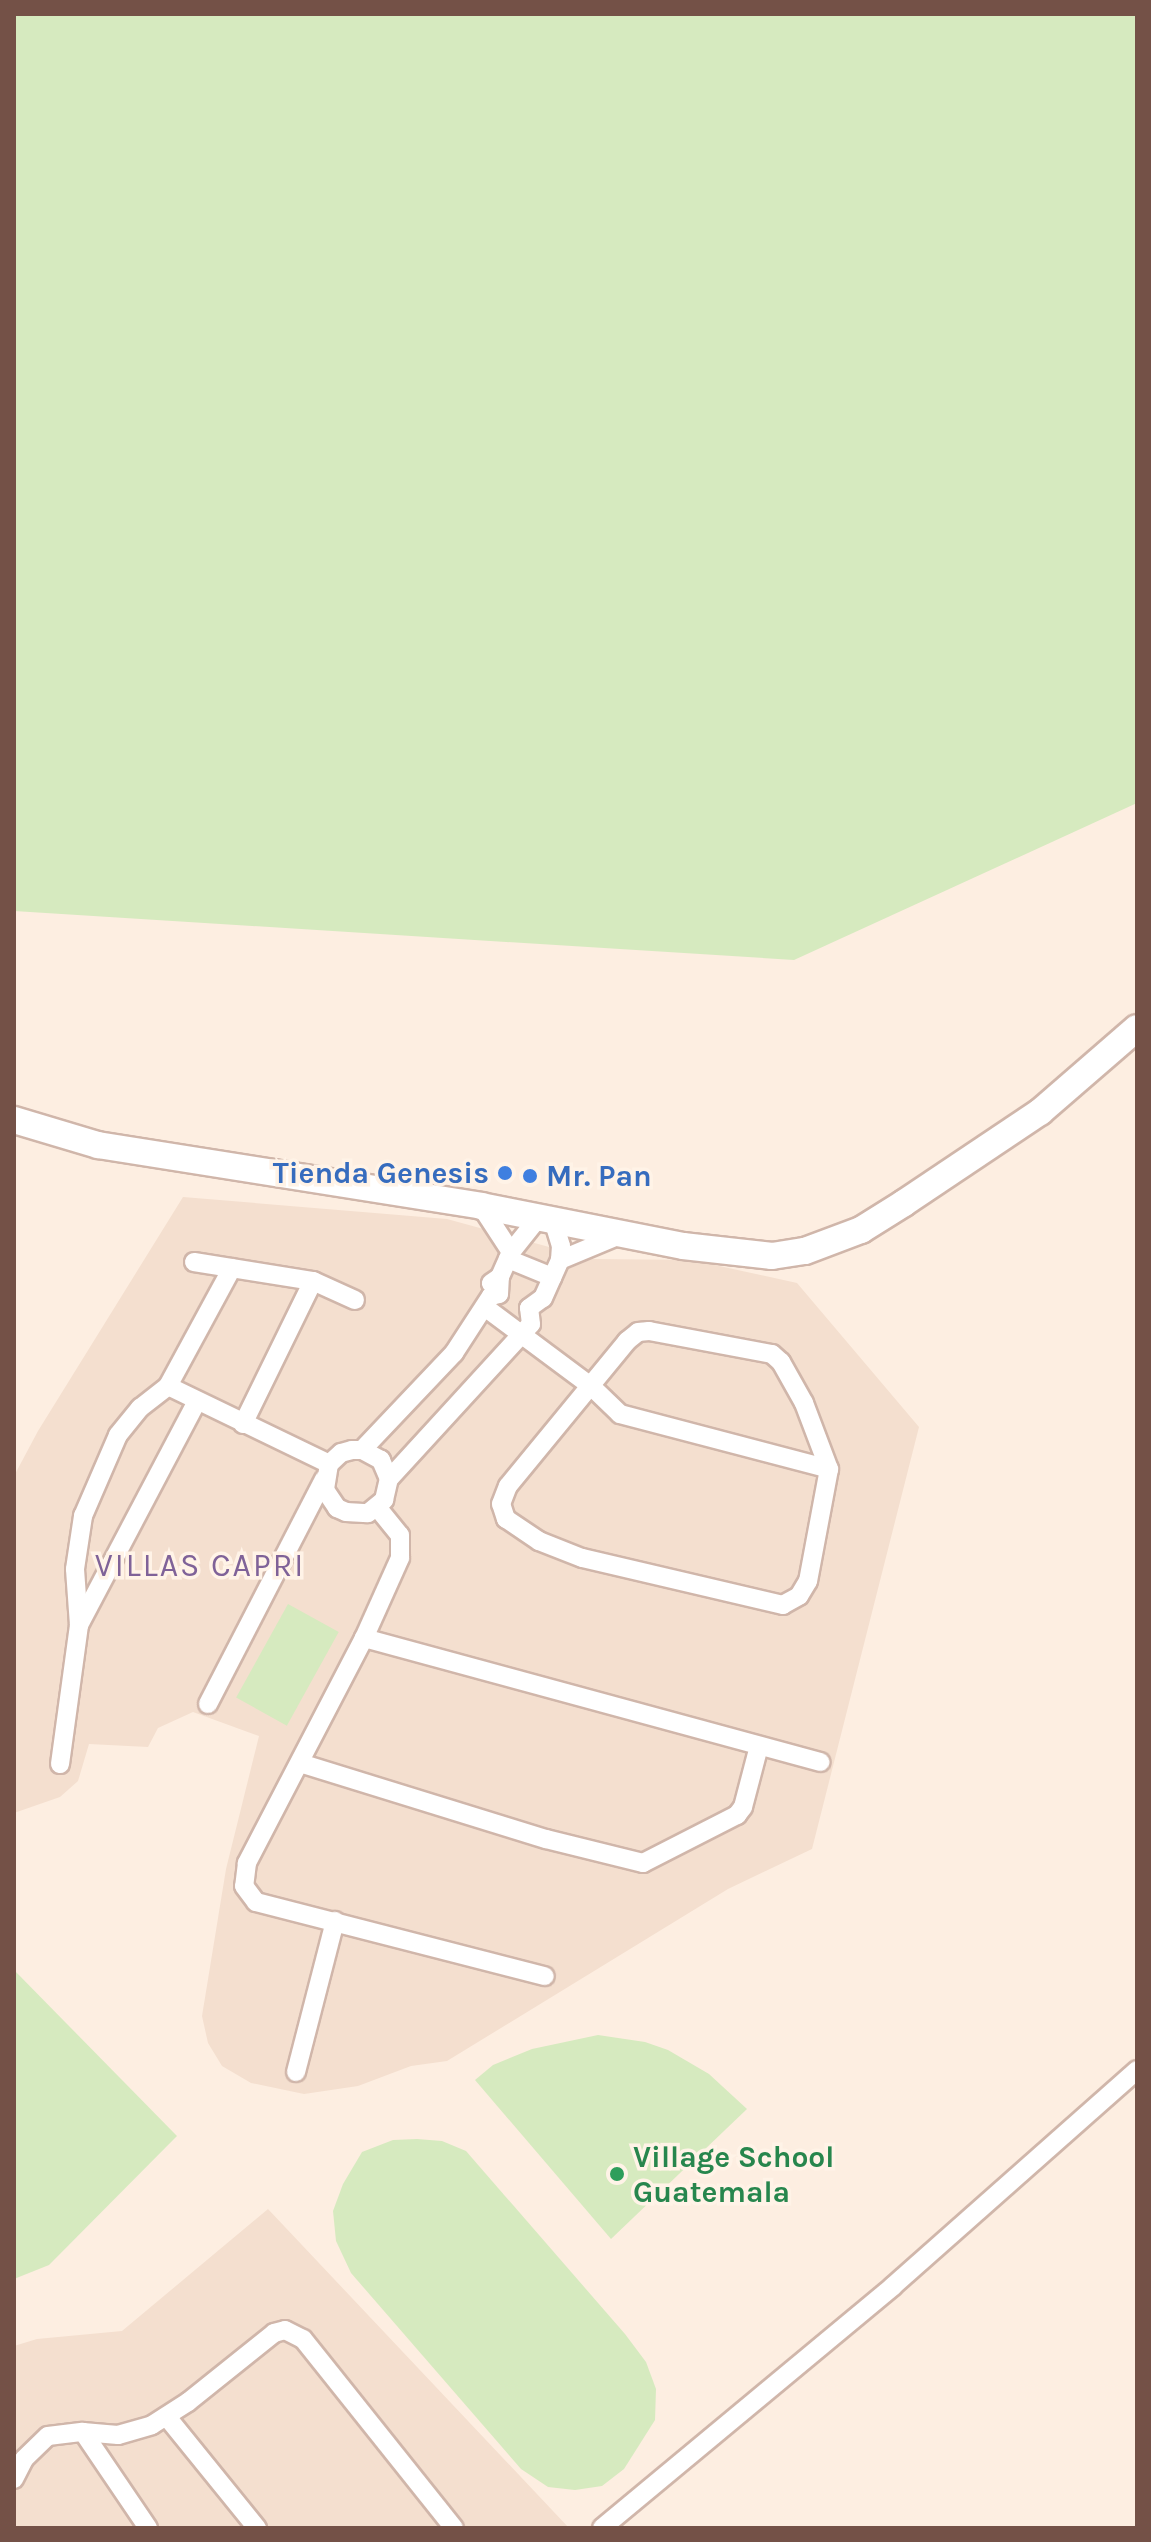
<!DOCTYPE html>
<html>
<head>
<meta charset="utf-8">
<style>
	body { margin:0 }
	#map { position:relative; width:1151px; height:2542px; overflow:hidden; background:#fdeee1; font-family:Karla,sans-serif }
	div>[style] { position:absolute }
	.residential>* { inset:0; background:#f4dfcf }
	.green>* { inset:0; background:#d6eabf; transform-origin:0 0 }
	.roads { filter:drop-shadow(2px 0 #d0b6aa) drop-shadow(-2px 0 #d0b6aa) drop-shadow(0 2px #d0b6aa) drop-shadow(0 -2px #d0b6aa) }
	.street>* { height:18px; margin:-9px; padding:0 9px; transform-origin:9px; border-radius:9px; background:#fff }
	.secondary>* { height:26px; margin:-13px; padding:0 13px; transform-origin:13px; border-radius:13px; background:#fff }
	.dots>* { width:22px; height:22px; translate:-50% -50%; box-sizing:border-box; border:4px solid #fff3e7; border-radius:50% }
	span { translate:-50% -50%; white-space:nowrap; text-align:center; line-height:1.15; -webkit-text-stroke:7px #fff3e7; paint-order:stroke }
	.shop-label { font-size:30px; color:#366cbe; font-weight:700 }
	.right { translate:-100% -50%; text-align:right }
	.left { translate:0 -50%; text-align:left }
	.leisure-label { font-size:30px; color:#27864d; font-weight:700 }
	.neighbourhood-label { font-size:32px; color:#7f6298; letter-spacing:2px }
	.frame { position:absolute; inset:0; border:16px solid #745147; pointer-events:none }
</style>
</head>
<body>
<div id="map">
	<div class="residential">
		<div style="clip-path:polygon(183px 1197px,447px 1219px,593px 1259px,692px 1260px,797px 1283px,919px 1427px,812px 1849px,728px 1889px,447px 2061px,411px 2066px,358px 2086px,304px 2094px,251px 2083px,222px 2066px,208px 2043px,202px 2016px,226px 1869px,259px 1736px,193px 1712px,158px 1728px,148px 1747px,89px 1744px,78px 1781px,60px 1797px,14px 1813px,14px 1476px,38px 1431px)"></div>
		<div style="clip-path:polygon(268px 2209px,569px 2528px,14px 2528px,14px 2346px,37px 2339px,122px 2331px)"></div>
	</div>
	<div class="green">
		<div style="clip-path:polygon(14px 14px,1137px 14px,1137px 803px,794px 960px,14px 911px)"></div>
		<div style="left:288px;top:1604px;width:58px;height:107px;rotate:29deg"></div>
		<div style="clip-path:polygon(14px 1970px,177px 2136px,49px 2265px,14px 2279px)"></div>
		<div style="clip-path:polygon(598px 2035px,645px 2042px,668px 2050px,709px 2074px,747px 2109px,611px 2239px,475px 2080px,493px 2065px,532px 2049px)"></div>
		<div style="clip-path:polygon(417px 2139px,442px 2141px,466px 2151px,625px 2334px,646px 2362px,656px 2389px,655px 2420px,624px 2469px,602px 2486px,575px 2490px,548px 2487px,521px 2469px,351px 2273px,336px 2241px,333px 2211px,343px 2184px,362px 2152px,393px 2140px)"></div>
	</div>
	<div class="roads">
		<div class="street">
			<div style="left:481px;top:1206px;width:55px;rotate:56.9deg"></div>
			<div style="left:511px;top:1252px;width:27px;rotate:114deg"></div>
			<div style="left:500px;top:1277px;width:11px;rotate:146deg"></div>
			<div style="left:511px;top:1252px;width:45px;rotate:-51.3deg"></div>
			<div style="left:508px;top:1259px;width:48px;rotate:22.2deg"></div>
			<div style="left:560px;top:1260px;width:65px;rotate:-22.6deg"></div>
			<div style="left:194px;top:1262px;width:121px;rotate:9.1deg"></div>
			<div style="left:313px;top:1281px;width:46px;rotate:24.3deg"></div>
			<div style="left:486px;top:1308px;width:132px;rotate:36.7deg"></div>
			<div style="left:592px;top:1387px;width:39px;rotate:44deg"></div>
			<div style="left:620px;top:1414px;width:216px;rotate:14.7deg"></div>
			<div style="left:649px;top:1331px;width:125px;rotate:10.6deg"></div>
			<div style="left:772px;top:1354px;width:12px;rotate:42deg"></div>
			<div style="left:781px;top:1362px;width:47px;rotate:60.7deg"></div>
			<div style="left:804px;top:1403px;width:71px;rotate:69.3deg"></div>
			<div style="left:829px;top:1469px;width:114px;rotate:100.6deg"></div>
			<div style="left:808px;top:1581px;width:17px;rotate:121deg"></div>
			<div style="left:799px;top:1596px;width:18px;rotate:151deg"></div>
			<div style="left:783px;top:1605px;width:206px;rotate:-166.8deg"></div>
			<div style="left:582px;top:1558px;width:46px;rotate:-158.4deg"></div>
			<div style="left:539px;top:1541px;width:40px;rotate:-146deg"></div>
			<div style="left:506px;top:1519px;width:16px;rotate:-108deg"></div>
			<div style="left:501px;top:1504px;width:19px;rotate:-69deg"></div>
			<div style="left:508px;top:1486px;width:188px;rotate:-50.6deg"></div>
			<div style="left:627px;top:1341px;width:14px;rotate:-39deg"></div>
			<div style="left:638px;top:1332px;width:11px;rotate:-5deg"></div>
			<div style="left:168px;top:1386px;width:179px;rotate:25.8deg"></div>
			<div style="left:243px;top:1424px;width:159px;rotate:-63.9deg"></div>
			<div style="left:362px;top:1450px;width:134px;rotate:-46.5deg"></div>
			<div style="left:454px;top:1353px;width:68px;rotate:-57deg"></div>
			<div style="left:491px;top:1296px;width:8px;rotate:-14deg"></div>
			<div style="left:499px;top:1294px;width:17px;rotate:-87deg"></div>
			<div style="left:389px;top:1479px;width:21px;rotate:-113deg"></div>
			<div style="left:381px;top:1460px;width:21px;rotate:-152deg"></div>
			<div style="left:362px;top:1450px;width:10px;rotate:180deg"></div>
			<div style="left:352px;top:1450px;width:11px;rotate:165deg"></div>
			<div style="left:341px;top:1453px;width:16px;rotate:137deg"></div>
			<div style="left:329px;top:1464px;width:26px;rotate:99deg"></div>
			<div style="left:325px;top:1490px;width:22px;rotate:56deg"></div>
			<div style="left:337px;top:1508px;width:10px;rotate:24deg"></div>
			<div style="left:346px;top:1512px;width:22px;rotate:3deg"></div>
			<div style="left:368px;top:1513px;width:21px;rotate:-39deg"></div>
			<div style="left:384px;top:1500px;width:22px;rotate:-77deg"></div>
			<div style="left:389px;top:1479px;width:210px;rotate:-47.5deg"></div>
			<div style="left:531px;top:1324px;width:16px;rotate:-97deg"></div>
			<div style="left:529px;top:1308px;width:17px;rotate:-36deg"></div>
			<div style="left:543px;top:1298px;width:42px;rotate:-65.9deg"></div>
			<div style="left:560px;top:1260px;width:14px;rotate:-86deg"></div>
			<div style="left:561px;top:1246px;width:27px;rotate:-107deg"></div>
			<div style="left:377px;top:1507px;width:36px;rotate:51deg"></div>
			<div style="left:400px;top:1535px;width:23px;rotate:90deg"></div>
			<div style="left:400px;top:1558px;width:88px;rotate:114.2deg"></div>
			<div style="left:364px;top:1638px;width:254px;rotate:117.5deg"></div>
			<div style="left:247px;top:1863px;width:23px;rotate:97deg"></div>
			<div style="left:244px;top:1886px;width:20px;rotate:53deg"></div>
			<div style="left:256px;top:1902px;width:298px;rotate:14.4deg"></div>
			<div style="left:79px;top:1625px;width:253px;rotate:-62.2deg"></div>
			<div style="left:364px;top:1638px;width:473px;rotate:15.2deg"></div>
			<div style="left:208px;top:1704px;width:253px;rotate:-62.7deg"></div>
			<div style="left:300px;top:1763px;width:257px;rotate:17.2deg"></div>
			<div style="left:546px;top:1839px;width:100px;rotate:13.9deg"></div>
			<div style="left:643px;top:1863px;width:106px;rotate:-27.1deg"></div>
			<div style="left:737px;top:1815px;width:10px;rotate:-53deg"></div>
			<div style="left:743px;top:1807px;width:63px;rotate:-75.3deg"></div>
			<div style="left:60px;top:1764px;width:140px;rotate:-82.2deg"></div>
			<div style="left:79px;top:1625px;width:56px;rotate:-94.1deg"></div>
			<div style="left:75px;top:1569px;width:54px;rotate:-81.4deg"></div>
			<div style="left:83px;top:1516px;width:88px;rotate:-66.6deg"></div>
			<div style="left:118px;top:1435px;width:35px;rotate:-51deg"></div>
			<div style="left:140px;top:1408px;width:36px;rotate:-38deg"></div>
			<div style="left:168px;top:1386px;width:134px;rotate:-61.5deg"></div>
			<div style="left:296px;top:2072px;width:156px;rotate:-75.5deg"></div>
			<div style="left:167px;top:2417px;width:143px;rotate:51deg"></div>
			<div style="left:83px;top:2432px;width:116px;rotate:55.9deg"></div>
			<div style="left:14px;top:2479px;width:22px;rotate:-63deg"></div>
			<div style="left:24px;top:2459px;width:33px;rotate:-44deg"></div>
			<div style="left:48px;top:2436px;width:35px;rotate:-7deg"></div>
			<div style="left:83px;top:2432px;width:35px;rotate:5deg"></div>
			<div style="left:118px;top:2435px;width:35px;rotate:-16deg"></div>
			<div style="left:152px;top:2425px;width:43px;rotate:-32.6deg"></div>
			<div style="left:188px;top:2402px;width:110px;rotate:-38.7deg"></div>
			<div style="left:274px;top:2333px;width:11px;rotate:-15deg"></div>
			<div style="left:285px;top:2330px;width:20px;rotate:27deg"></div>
			<div style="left:303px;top:2339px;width:242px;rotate:51.4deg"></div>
			<div style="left:602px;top:2528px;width:378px;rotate:-39.7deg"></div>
			<div style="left:893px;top:2286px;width:326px;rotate:-41.5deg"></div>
		</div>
		<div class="secondary">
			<div style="left:14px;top:1120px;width:88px;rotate:16.6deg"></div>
			<div style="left:98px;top:1145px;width:388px;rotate:9deg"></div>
			<div style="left:481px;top:1206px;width:206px;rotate:11.2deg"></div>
			<div style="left:683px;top:1246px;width:90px;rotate:6.4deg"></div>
			<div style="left:772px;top:1256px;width:33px;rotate:-9deg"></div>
			<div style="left:805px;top:1251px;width:60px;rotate:-20.6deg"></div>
			<div style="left:861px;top:1230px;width:51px;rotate:-32.1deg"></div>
			<div style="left:904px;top:1203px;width:164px;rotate:-33.8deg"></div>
			<div style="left:1040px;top:1112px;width:128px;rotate:-40.9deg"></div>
		</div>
	</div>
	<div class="dots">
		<div style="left:505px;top:1173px;background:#3f7fe0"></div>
		<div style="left:530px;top:1176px;background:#3f7fe0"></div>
		<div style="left:617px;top:2174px;background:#2e9e5b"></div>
	</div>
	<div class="shop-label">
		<span class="right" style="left:489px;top:1173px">Tienda Genesis</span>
		<span class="left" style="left:546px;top:1176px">Mr. Pan</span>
	</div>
	<div class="leisure-label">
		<span class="left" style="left:633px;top:2174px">Village School<br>Guatemala</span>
	</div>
	<div class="neighbourhood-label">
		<span style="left:200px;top:1566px">VILLAS CAPRI</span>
	</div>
	<div class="frame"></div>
</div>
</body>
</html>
